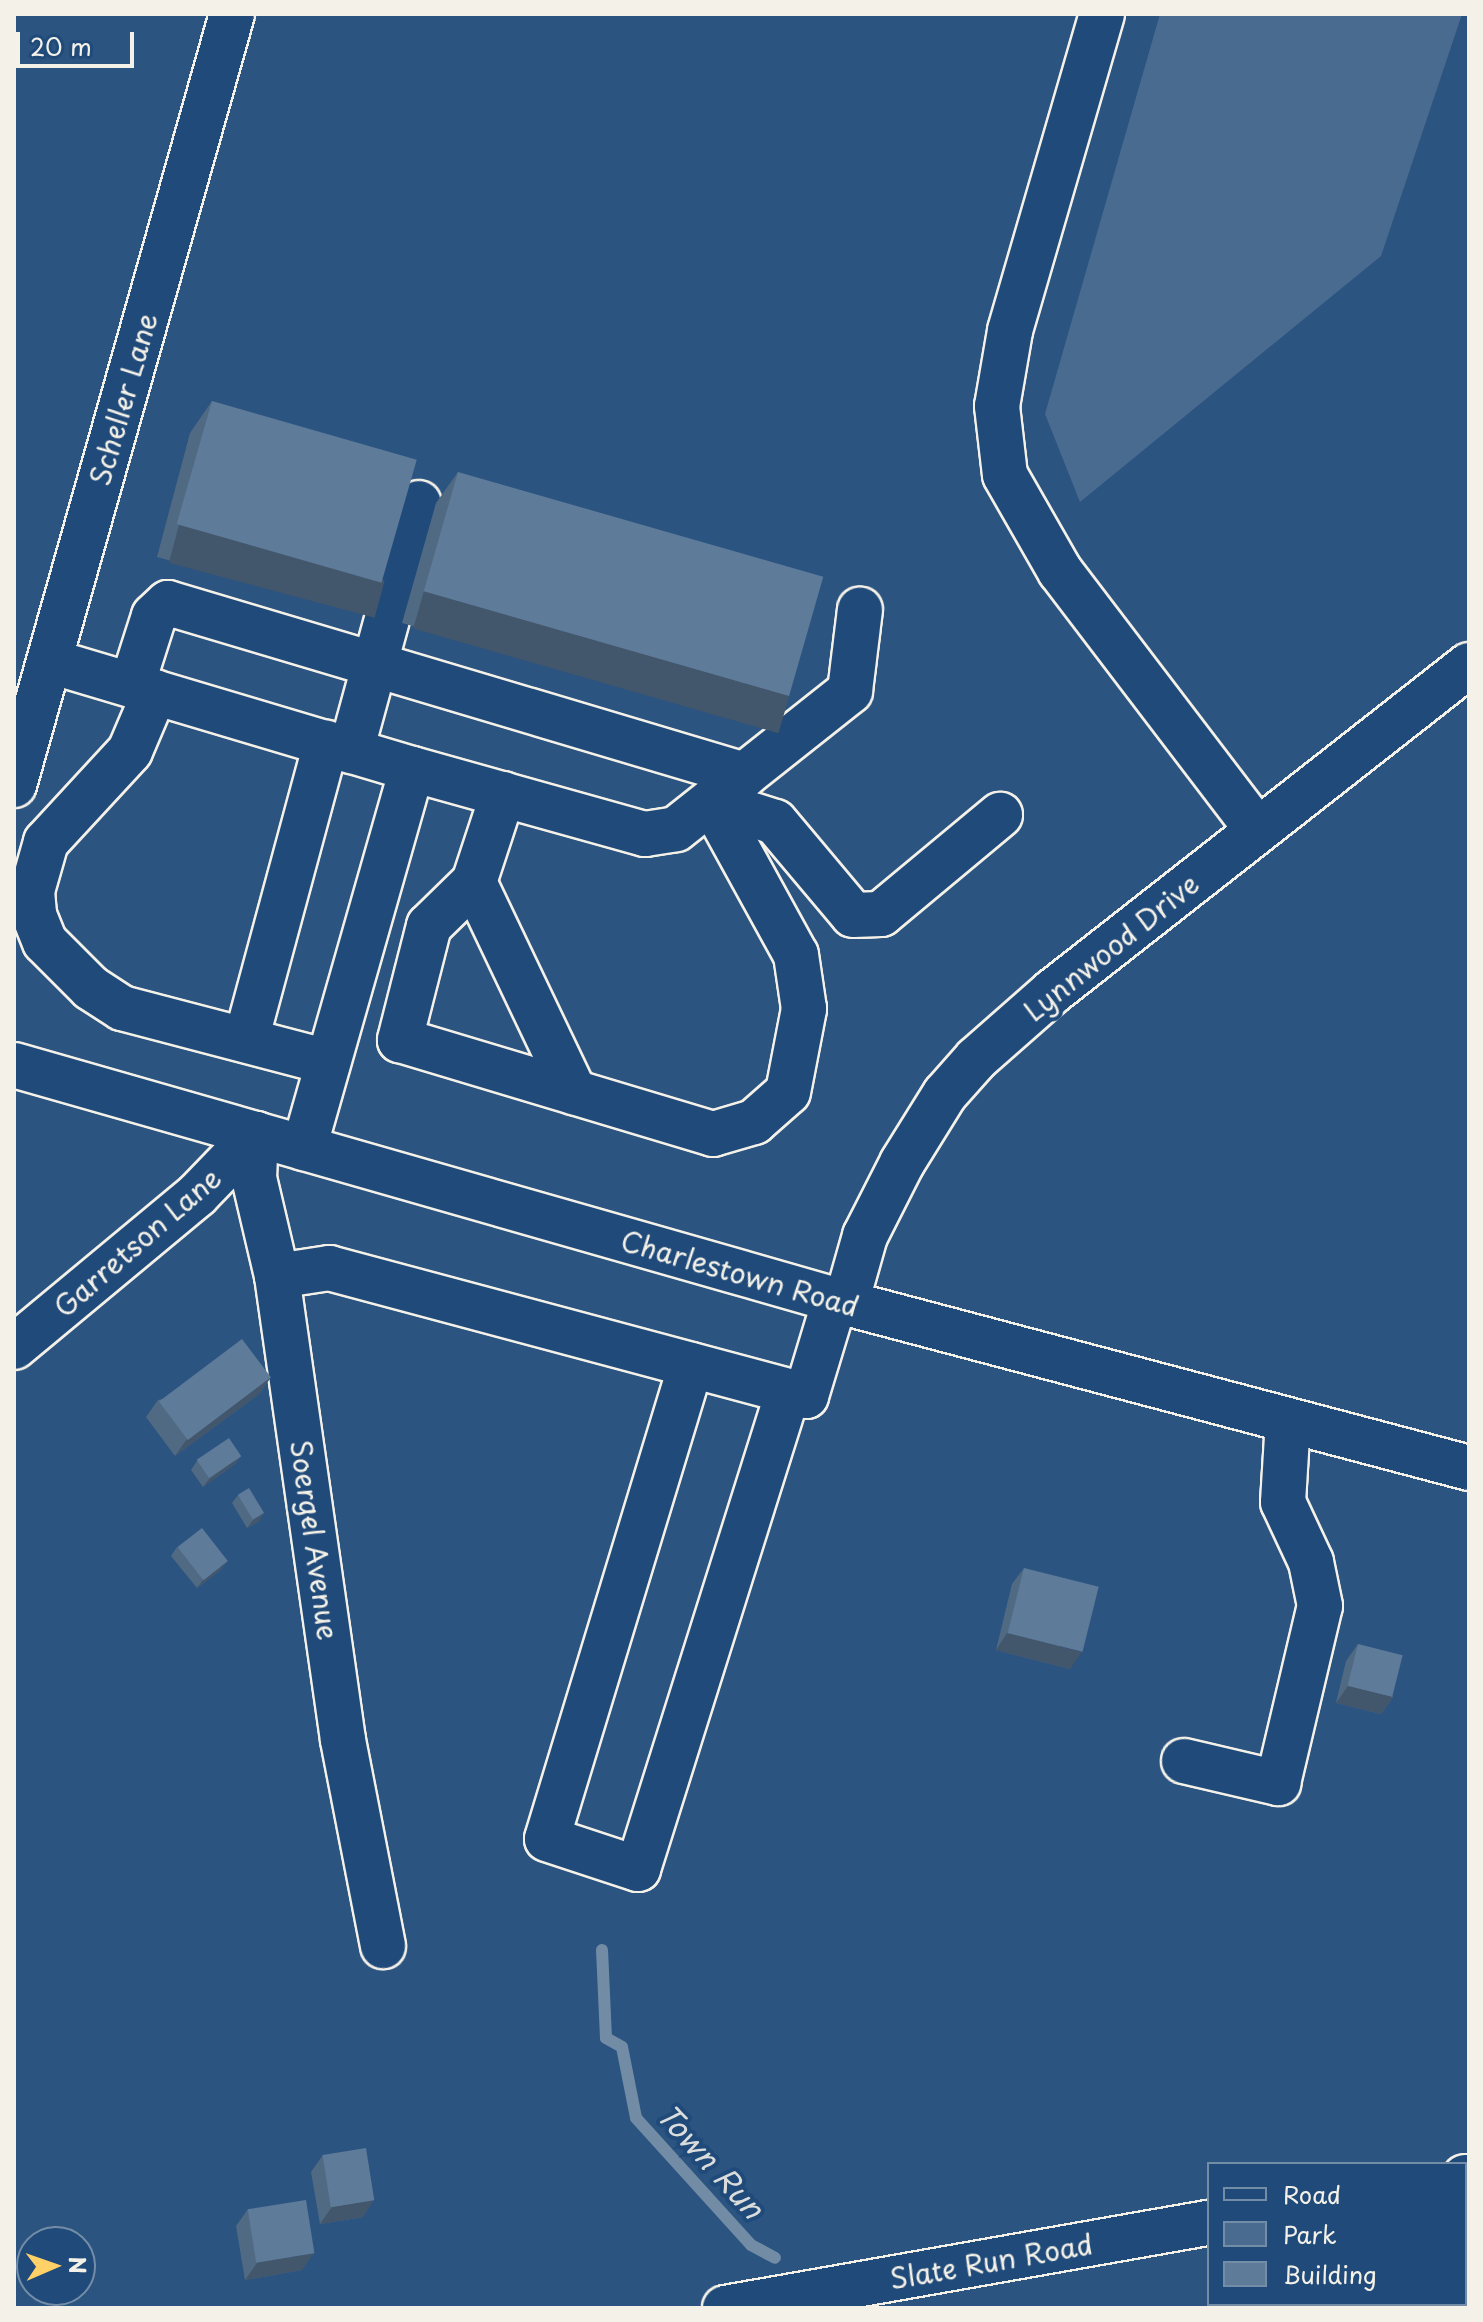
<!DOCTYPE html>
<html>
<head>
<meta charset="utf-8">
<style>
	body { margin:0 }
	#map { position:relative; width:1483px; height:2322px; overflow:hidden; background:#2c5481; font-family:"Playpen Sans",sans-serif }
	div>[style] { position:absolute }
	.green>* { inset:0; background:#496b90 }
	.stream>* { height:12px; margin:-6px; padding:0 6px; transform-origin:6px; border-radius:6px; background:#738ca6 }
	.roads { filter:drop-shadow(2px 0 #f4f1e8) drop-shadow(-2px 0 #f4f1e8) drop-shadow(0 2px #f4f1e8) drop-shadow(0 -2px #f4f1e8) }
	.minor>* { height:44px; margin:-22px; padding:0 22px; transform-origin:22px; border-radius:22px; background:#1f4a7a }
	.major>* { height:44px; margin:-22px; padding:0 22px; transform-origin:22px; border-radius:22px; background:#1f4a7a }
	.wall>* { inset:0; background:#516a84 }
	.shaded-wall>* { inset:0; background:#42566c; transform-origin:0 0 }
	.building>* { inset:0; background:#5e7b9a; transform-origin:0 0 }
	span { translate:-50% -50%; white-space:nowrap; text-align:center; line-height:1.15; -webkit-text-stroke:8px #1f4a7a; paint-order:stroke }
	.street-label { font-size:28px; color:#f4f1e8 }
	.water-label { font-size:30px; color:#dadddb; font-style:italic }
	.frame { position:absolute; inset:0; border:16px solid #f4f1e8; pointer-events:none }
	.legend { position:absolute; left:1207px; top:2162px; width:260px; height:144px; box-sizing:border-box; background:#1f4a7a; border:2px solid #748da6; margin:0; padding:10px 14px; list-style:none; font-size:24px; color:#f4f1e8 }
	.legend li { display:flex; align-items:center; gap:16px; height:40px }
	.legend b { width:40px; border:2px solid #748da6 }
	.north { position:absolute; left:16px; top:2226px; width:80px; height:80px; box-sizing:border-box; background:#1f4a7a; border:2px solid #748da6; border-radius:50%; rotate:88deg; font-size:22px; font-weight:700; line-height:32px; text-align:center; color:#f4f1e8 }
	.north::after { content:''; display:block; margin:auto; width:28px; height:36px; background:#ffd166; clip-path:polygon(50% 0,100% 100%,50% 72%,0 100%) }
	.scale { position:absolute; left:16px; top:32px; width:118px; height:36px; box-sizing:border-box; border:4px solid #f4f1e8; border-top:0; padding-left:10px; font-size:24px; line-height:28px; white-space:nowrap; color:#f4f1e8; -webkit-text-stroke:6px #1f4a7a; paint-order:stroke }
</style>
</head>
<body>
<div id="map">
	<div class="green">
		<div style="clip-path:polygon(1160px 14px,1462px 14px,1381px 256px,1080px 502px,1045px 414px)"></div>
	</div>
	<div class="stream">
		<div style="left:602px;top:1950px;width:88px;rotate:87.4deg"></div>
		<div style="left:606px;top:2038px;width:18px;rotate:29deg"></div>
		<div style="left:622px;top:2047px;width:72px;rotate:78.8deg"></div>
		<div style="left:636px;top:2118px;width:171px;rotate:47.8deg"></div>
		<div style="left:751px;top:2245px;width:27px;rotate:28deg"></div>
	</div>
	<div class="roads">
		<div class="minor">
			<div style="left:1102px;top:14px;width:330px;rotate:106.2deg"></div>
			<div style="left:1010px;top:331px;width:76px;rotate:99.8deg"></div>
			<div style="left:997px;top:406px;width:69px;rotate:83.4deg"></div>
			<div style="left:1005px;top:475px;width:111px;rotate:60.2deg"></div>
			<div style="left:1060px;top:571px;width:325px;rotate:52.7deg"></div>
			<div style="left:50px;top:661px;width:378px;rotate:16.6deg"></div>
			<div style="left:132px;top:685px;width:72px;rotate:-72.3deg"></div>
			<div style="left:154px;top:616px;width:19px;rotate:-43deg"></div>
			<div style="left:168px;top:603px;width:602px;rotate:16.6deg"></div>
			<div style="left:155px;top:692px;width:64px;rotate:113deg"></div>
			<div style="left:130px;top:751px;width:124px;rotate:132.7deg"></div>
			<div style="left:46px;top:842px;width:51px;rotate:105.9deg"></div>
			<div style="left:32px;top:891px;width:24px;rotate:85deg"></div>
			<div style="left:34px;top:915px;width:29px;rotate:68deg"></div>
			<div style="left:45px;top:942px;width:65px;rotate:45deg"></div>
			<div style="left:91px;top:988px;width:37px;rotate:33deg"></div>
			<div style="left:122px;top:1008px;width:213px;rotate:14.7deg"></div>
			<div style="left:351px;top:751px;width:257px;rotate:-74.7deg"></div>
			<div style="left:14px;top:785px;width:801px;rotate:-74.21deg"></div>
			<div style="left:503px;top:794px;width:93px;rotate:108.2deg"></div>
			<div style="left:474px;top:882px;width:63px;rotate:135.6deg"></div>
			<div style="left:429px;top:926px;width:118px;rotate:104.3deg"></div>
			<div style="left:400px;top:1040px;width:327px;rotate:16.7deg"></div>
			<div style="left:713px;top:1134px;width:43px;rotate:-16.3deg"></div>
			<div style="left:754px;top:1122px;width:45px;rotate:-41.4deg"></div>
			<div style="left:788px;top:1092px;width:85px;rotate:-79.1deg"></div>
			<div style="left:804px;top:1009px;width:55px;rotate:-98.4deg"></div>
			<div style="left:796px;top:955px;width:175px;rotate:-118.8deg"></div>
			<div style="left:712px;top:802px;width:66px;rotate:17.6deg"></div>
			<div style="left:775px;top:822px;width:121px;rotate:50deg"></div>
			<div style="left:853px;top:915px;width:28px;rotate:-2deg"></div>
			<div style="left:881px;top:914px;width:155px;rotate:-39.8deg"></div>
			<div style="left:474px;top:882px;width:233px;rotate:64.5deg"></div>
			<div style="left:246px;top:1040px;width:308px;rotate:-74.9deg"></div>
			<div style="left:256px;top:1134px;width:44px;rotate:92.6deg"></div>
			<div style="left:254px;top:1178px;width:101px;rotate:76.8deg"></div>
			<div style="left:277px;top:1276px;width:469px;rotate:81.9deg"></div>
			<div style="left:343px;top:1740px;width:210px;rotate:79deg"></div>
			<div style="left:304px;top:1148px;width:394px;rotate:-74.1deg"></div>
			<div style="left:412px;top:769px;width:242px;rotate:15.6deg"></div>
			<div style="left:645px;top:834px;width:31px;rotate:-9deg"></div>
			<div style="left:676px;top:829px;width:222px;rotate:-38.4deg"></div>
			<div style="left:850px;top:691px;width:82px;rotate:-83deg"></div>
			<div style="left:277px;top:1276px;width:53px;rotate:-8.7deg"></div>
			<div style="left:329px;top:1268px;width:494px;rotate:15deg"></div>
			<div style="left:806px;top:1396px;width:100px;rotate:-73.2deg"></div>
			<div style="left:846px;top:1303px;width:70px;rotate:-74.2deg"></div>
			<div style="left:865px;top:1236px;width:82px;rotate:-63.1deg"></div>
			<div style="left:902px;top:1163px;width:81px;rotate:-58.1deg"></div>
			<div style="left:945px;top:1094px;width:47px;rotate:-48.5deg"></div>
			<div style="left:976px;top:1059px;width:101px;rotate:-41.4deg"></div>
			<div style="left:1052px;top:992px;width:530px;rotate:-38.1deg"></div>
			<div style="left:14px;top:1347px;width:238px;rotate:-39.7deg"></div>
			<div style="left:197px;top:1195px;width:85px;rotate:-46deg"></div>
			<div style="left:691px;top:1365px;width:495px;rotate:106.9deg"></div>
			<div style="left:547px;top:1839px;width:96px;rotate:18.2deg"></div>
			<div style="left:638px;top:1869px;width:500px;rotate:-72.54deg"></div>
			<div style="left:1184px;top:1761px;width:97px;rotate:13.2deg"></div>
			<div style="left:1278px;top:1783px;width:182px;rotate:-76.7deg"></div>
			<div style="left:1320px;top:1606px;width:45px;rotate:-101.6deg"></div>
			<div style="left:1311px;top:1562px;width:66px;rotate:-115deg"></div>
			<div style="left:1283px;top:1502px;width:82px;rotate:-86.5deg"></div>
			<div style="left:1465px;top:2177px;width:4px"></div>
			<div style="left:1465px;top:2251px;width:10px;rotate:66deg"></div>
			<div style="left:1445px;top:2304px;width:5px;rotate:53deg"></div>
			<div style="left:725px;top:2308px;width:491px;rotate:-10deg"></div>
		</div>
		<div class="major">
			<div style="left:14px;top:1065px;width:865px;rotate:15.96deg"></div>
			<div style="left:846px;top:1303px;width:644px;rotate:14.83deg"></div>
		</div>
	</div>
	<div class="wall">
		<div style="clip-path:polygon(212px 401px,384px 581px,362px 613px,157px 557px,190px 433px)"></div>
		<div style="clip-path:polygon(458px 472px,789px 695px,766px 727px,402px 623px,436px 503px)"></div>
		<div style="clip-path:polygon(271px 1377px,259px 1394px,175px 1456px,146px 1417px,158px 1400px)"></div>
		<div style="clip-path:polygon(241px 1456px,235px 1464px,203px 1487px,191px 1470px,197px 1461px)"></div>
		<div style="clip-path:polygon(238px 1495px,264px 1513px,258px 1522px,247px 1528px,232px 1503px)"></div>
		<div style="clip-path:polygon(177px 1547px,222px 1569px,197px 1588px,171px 1556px)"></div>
		<div style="clip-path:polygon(1024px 1568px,1070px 1669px,996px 1650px,1012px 1584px)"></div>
		<div style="clip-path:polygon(1358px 1644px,1393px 1697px,1381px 1714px,1336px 1703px,1346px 1661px)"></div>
		<div style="clip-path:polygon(323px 2155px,363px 2217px,320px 2224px,311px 2172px)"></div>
		<div style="clip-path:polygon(248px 2209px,302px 2270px,245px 2280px,236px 2226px)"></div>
	</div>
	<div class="shaded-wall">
		<div style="left:179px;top:525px;width:213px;height:39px;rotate:15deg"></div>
		<div style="left:424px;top:591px;width:380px;height:39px;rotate:16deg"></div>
		<div style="clip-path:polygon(271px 1377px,259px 1394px,175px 1456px,187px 1439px)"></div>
		<div style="clip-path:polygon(241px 1456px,235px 1464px,203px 1487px,209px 1479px)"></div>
		<div style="clip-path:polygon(264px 1513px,258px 1522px,247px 1528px,253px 1520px)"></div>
		<div style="clip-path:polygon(228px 1561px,222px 1569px,197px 1588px,203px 1580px)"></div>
		<div style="clip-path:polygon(1007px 1633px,1082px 1652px,1070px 1669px,996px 1650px)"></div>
		<div style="clip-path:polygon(1348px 1686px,1393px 1697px,1381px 1714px,1336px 1703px)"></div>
		<div style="clip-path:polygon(374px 2200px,363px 2217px,320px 2224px,332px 2207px)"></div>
		<div style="clip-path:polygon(314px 2253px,302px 2270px,245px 2280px,257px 2263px)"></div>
	</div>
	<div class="building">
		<div style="left:212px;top:401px;width:213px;height:128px;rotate:16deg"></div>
		<div style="left:458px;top:472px;width:380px;height:124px;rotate:16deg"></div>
		<div style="left:242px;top:1339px;width:48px;height:104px;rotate:53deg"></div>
		<div style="left:229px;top:1438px;width:22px;height:39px;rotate:56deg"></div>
		<div style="left:249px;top:1488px;width:29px;height:13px;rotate:59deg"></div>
		<div style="left:202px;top:1528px;width:42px;height:31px;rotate:52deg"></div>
		<div style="left:1024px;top:1568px;width:77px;height:67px;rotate:14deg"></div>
		<div style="left:1358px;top:1644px;width:46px;height:43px;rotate:14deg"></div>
		<div style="left:366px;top:2148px;width:53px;height:44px;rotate:81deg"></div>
		<div style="left:306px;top:2200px;width:54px;height:59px;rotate:81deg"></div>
	</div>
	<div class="street-label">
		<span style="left:123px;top:399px;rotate:-74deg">Scheller Lane</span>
		<span style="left:1111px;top:947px;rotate:-39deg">Lynnwood Drive</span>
		<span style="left:137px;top:1242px;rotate:-41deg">Garretson Lane</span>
		<span style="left:740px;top:1273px;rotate:16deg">Charlestown Road</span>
		<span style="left:315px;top:1540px;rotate:82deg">Soergel Avenue</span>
		<span style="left:991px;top:2261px;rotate:-10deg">Slate Run Road</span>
	</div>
	<div class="water-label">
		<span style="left:711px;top:2161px;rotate:48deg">Town Run</span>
	</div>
	<div class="frame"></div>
	<ul class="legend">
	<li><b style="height:10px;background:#1f4a7a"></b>Road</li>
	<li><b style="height:22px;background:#496b90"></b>Park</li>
	<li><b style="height:22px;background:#5e7b9a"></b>Building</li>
	</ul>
	<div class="north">N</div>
	<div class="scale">20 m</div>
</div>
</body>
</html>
